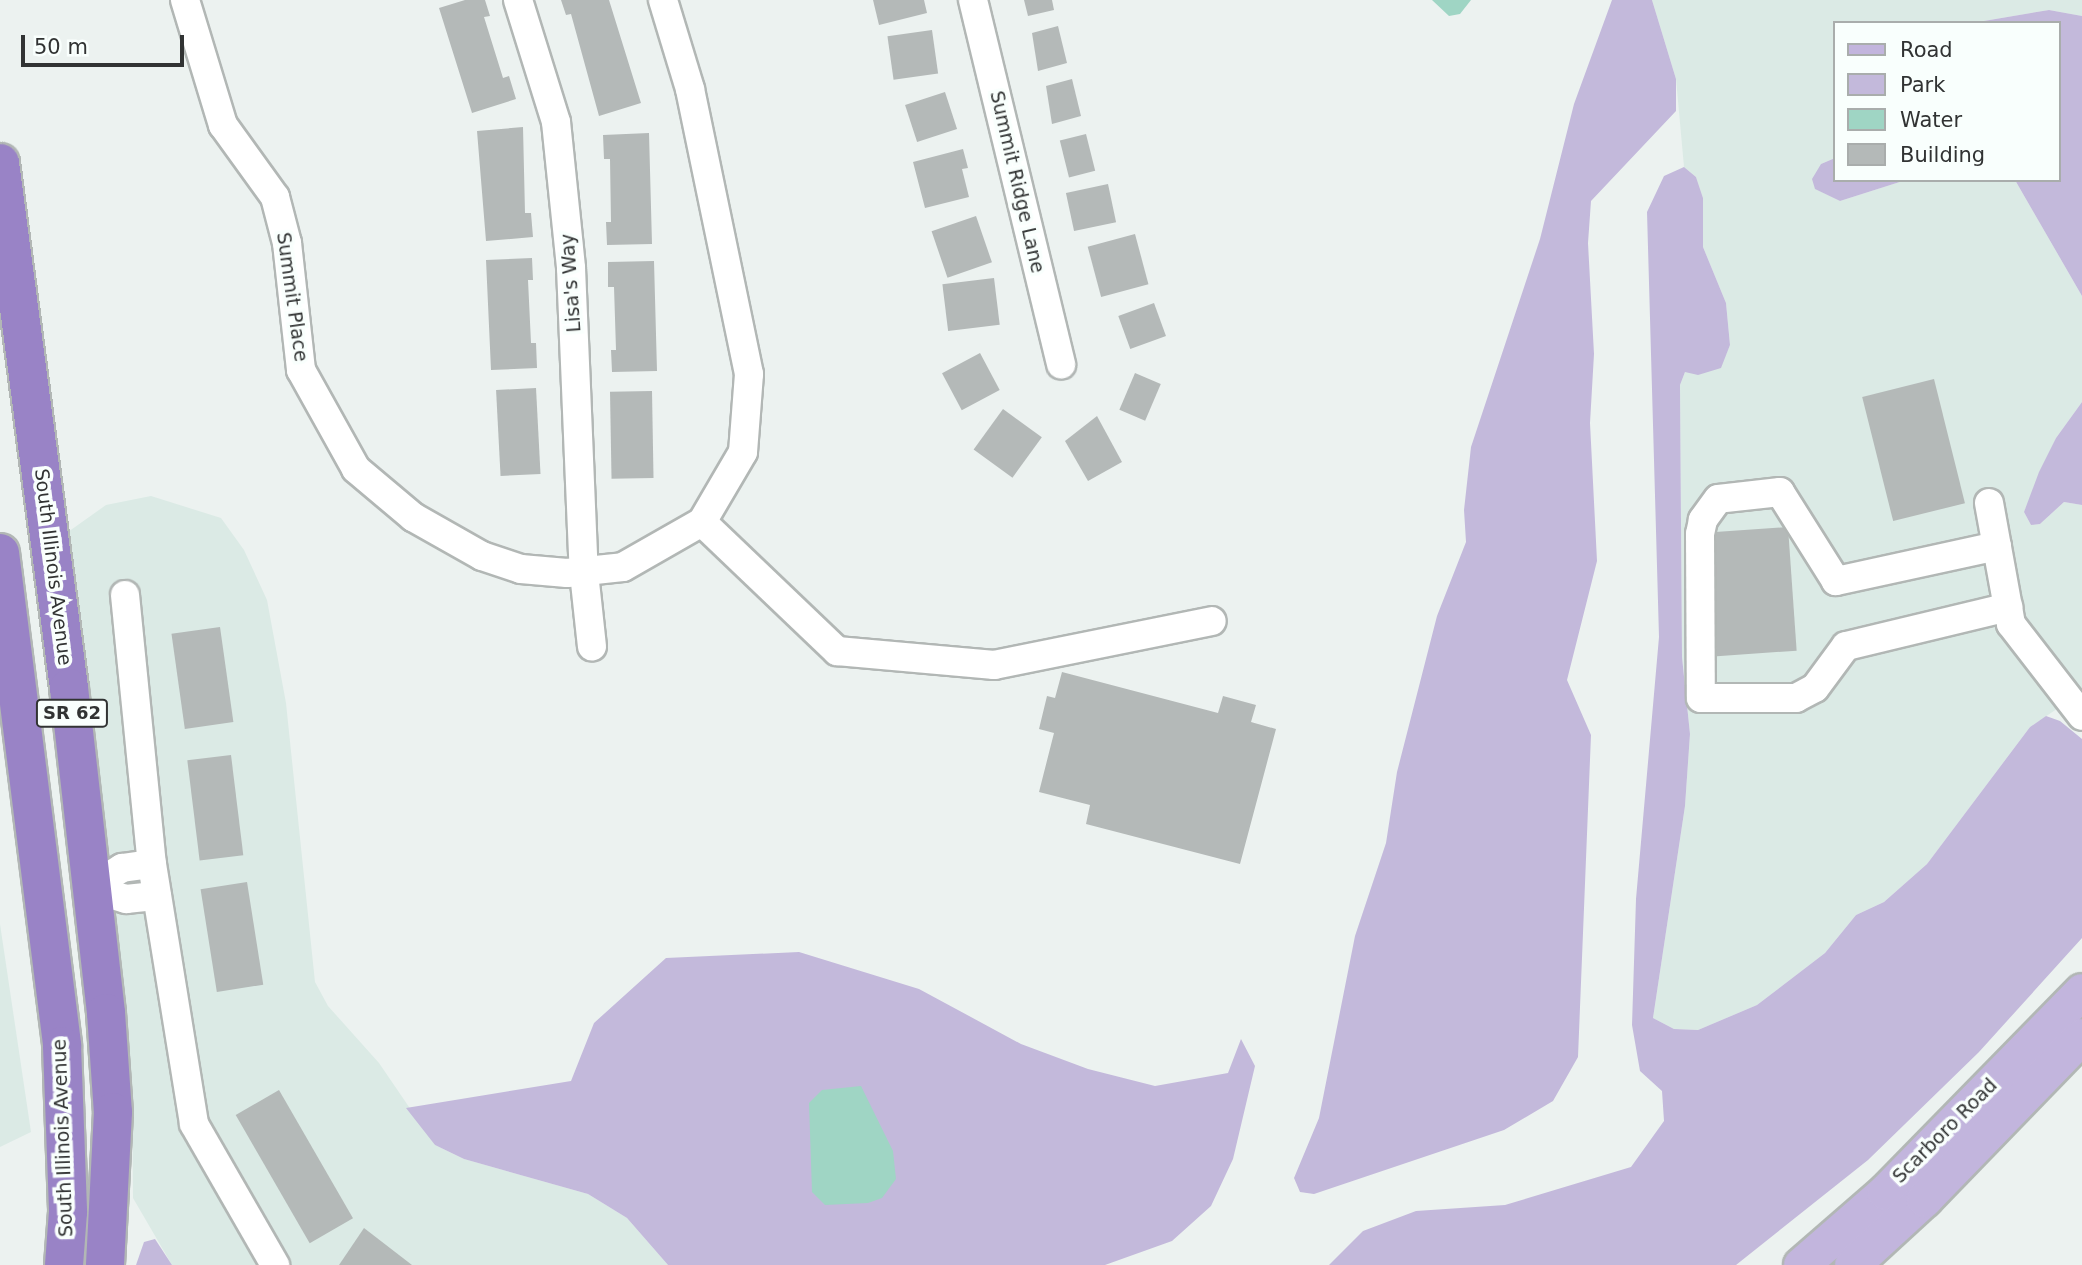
<!DOCTYPE html>
<html>
<head>
<meta charset="utf-8">
<style>
	body { margin:0 }
	#map { position:relative; width:2082px; height:1265px; overflow:hidden; background:#ecf2f0; font-family:"DejaVu Sans",sans-serif }
	div>[style] { position:absolute }
	.built>* { inset:0; background:#dbeae5 }
	.green>* { inset:0; background:#c3b9db }
	.water>* { inset:0; background:#9fd5c4 }
	.building>* { inset:0; background:#b4b9b8; transform-origin:0 0 }
	.roads { filter:drop-shadow(2px 0 #b2b7b5) drop-shadow(-2px 0 #b2b7b5) drop-shadow(0 2px #b2b7b5) drop-shadow(0 -2px #b2b7b5) }
	.minor>* { height:28px; margin:-14px; padding:0 14px; transform-origin:14px; border-radius:14px; background:#fff }
	.major>* { height:35px; margin:-17.5px; padding:0 17.5px; transform-origin:17.5px; border-radius:17.5px; background:#c2b5dd }
	.highway>* { height:38px; margin:-19px; padding:0 19px; transform-origin:19px; border-radius:19px; background:#9983c6 }
	span { translate:-50% -50%; white-space:nowrap; text-align:center; line-height:1.15; -webkit-text-stroke:7px #f9fffd; paint-order:stroke }
	.shield-label span { padding:2px 5px; background:#f9fffd; border:2px solid; border-radius:5px; -webkit-text-stroke-width:0 }
	.shield-label { font-size:18px; color:#313333; font-weight:700 }
	.street-label { font-size:19px; color:#313333 }
	.legend { position:absolute; left:1833px; top:21px; width:228px; height:161px; box-sizing:border-box; background:#f9fffd; border:2px solid #a9adac; margin:0; padding:9px 12px; list-style:none; font-size:21px; color:#313333 }
	.legend li { display:flex; align-items:center; gap:14px; height:35px }
	.legend b { width:35px; border:2px solid #a9adac }
	.scale { position:absolute; left:21px; top:35px; width:163px; height:32px; box-sizing:border-box; border:4px solid #313333; border-top:0; padding-left:9px; font-size:21px; line-height:24px; white-space:nowrap; color:#313333; -webkit-text-stroke:5px #f9fffd; paint-order:stroke }
</style>
</head>
<body>
<div id="map">
	<div class="built">
		<div style="clip-path:polygon(1652px 0,2082px 0,2082px 16px,2049px 10px,1972px 23px,1835px 23px,1835px 158px,1821px 164px,1816px 189px,1840px 201px,1906px 180px,2015px 180px,2082px 296px,2082px 402px,2056px 438px,2024px 512px,2031px 525px,2040px 524px,2064px 502px,2082px 505px,2082px 692px,2030px 727px,1927px 864px,1884px 902px,1856px 915px,1825px 953px,1757px 1005px,1698px 1030px,1674px 1029px,1653px 1018px,1685px 806px,1690px 734px,1682px 657px,1680px 385px,1685px 372px,1720px 368px,1730px 345px,1726px 303px,1703px 247px,1703px 198px,1696px 177px,1684px 167px,1676px 79px)"></div>
		<div style="clip-path:polygon(151px 496px,221px 518px,244px 550px,267px 600px,286px 703px,315px 982px,328px 1006px,379px 1063px,435px 1145px,464px 1159px,588px 1194px,627px 1218px,668px 1265px,172px 1265px,133px 1198px,132px 1085px,68px 532px,106px 505px)"></div>
		<div style="clip-path:polygon(0 924px,31px 1132px,0 1147px)"></div>
	</div>
	<div class="green">
		<div style="clip-path:polygon(1612px 0,1652px 0,1676px 79px,1676px 111px,1591px 201px,1588px 243px,1594px 354px,1590px 423px,1597px 561px,1567px 680px,1591px 735px,1578px 1057px,1553px 1101px,1504px 1130px,1314px 1194px,1300px 1192px,1294px 1178px,1319px 1118px,1355px 936px,1386px 843px,1397px 772px,1437px 616px,1466px 542px,1464px 510px,1471px 447px,1540px 239px,1574px 104px)"></div>
		<div style="clip-path:polygon(2049px 10px,2082px 16px,2082px 296px,2015px 180px,2059px 180px,2059px 23px,1972px 23px)"></div>
		<div style="clip-path:polygon(1835px 158px,1835px 180px,1906px 180px,1840px 201px,1815px 189px,1812px 179px,1821px 164px)"></div>
		<div style="clip-path:polygon(1684px 167px,1696px 177px,1703px 198px,1703px 247px,1726px 303px,1730px 345px,1721px 368px,1698px 375px,1685px 372px,1680px 385px,1682px 657px,1690px 734px,1685px 806px,1653px 1018px,1674px 1029px,1698px 1030px,1757px 1005px,1825px 953px,1856px 915px,1884px 902px,1927px 864px,2030px 727px,2046px 716px,2060px 721px,2082px 739px,2082px 938px,1979px 1052px,1868px 1160px,1736px 1265px,1329px 1265px,1363px 1231px,1416px 1211px,1505px 1205px,1631px 1167px,1664px 1121px,1662px 1091px,1640px 1071px,1632px 1025px,1636px 899px,1659px 637px,1647px 212px,1664px 176px)"></div>
		<div style="clip-path:polygon(2082px 402px,2082px 505px,2064px 502px,2040px 524px,2031px 525px,2024px 512px,2039px 472px,2056px 438px)"></div>
		<div style="clip-path:polygon(799px 952px,919px 989px,1021px 1044px,1088px 1069px,1155px 1086px,1228px 1073px,1241px 1039px,1255px 1066px,1233px 1159px,1211px 1206px,1172px 1241px,1105px 1265px,668px 1265px,627px 1218px,588px 1194px,464px 1159px,435px 1145px,406px 1108px,571px 1081px,594px 1023px,666px 958px)"></div>
		<div style="clip-path:polygon(155px 1239px,172px 1265px,136px 1265px,144px 1242px)"></div>
	</div>
	<div class="water">
		<div style="clip-path:polygon(1432px 0,1471px 0,1460px 14px,1449px 16px)"></div>
		<div style="clip-path:polygon(861px 1086px,893px 1151px,896px 1179px,882px 1198px,868px 1203px,825px 1205px,812px 1192px,809px 1103px,822px 1090px)"></div>
	</div>
	<div class="building">
		<div style="clip-path:polygon(465px 0,485px 0,490px 16px,484px 17px,503px 78px,509px 76px,516px 99px,472px 113px,439px 8px)"></div>
		<div style="clip-path:polygon(561px 0,609px 0,641px 103px,599px 116px,571px 14px,566px 15px)"></div>
		<div style="clip-path:polygon(873px 0,924px 0,927px 13px,879px 25px)"></div>
		<div style="clip-path:polygon(1024px 0,1052px 0,1054px 10px,1028px 16px)"></div>
		<div style="clip-path:polygon(1058px 26px,1067px 63px,1038px 71px,1032px 33px)"></div>
		<div style="left:932px;top:30px;width:44px;height:45px;rotate:82deg"></div>
		<div style="clip-path:polygon(1072px 79px,1081px 116px,1052px 124px,1046px 86px)"></div>
		<div style="left:945px;top:92px;width:39px;height:42px;rotate:72deg"></div>
		<div style="clip-path:polygon(523px 127px,525px 213px,531px 213px,533px 237px,486px 241px,477px 131px)"></div>
		<div style="clip-path:polygon(649px 133px,652px 244px,607px 245px,606px 222px,611px 222px,610px 159px,604px 159px,603px 135px)"></div>
		<div style="left:1086px;top:134px;width:38px;height:27px;rotate:76deg"></div>
		<div style="clip-path:polygon(963px 149px,968px 168px,962px 169px,969px 197px,925px 208px,913px 162px)"></div>
		<div style="left:1108px;top:184px;width:39px;height:43px;rotate:78deg"></div>
		<div style="left:976px;top:216px;width:49px;height:47px;rotate:71deg"></div>
		<div style="left:1135px;top:234px;width:52px;height:49px;rotate:75deg"></div>
		<div style="clip-path:polygon(532px 258px,533px 280px,528px 280px,531px 343px,536px 343px,537px 368px,491px 370px,486px 260px)"></div>
		<div style="clip-path:polygon(654px 261px,657px 371px,612px 372px,611px 350px,616px 350px,614px 287px,608px 287px,608px 262px)"></div>
		<div style="left:994px;top:278px;width:47px;height:52px;rotate:83deg"></div>
		<div style="left:1154px;top:303px;width:35px;height:38px;rotate:70deg"></div>
		<div style="left:980px;top:353px;width:42px;height:43px;rotate:62deg"></div>
		<div style="left:1135px;top:373px;width:28px;height:40px;rotate:23deg"></div>
		<div style="left:1934px;top:379px;width:128px;height:74px;rotate:76deg"></div>
		<div style="left:536px;top:388px;width:86px;height:40px;rotate:87deg"></div>
		<div style="left:652px;top:391px;width:87px;height:42px;rotate:89deg"></div>
		<div style="left:1003px;top:409px;width:48px;height:50px;rotate:36deg"></div>
		<div style="clip-path:polygon(1097px 416px,1122px 462px,1088px 481px,1065px 441px)"></div>
		<div style="left:1788px;top:527px;width:124px;height:80px;rotate:86deg"></div>
		<div style="left:220px;top:627px;width:96px;height:49px;rotate:82deg"></div>
		<div style="clip-path:polygon(1062px 672px,1218px 713px,1223px 696px,1256px 705px,1251px 722px,1276px 729px,1240px 864px,1086px 824px,1090px 805px,1039px 792px,1054px 733px,1039px 729px,1047px 696px,1055px 698px)"></div>
		<div style="left:231px;top:755px;width:101px;height:44px;rotate:83deg"></div>
		<div style="left:247px;top:882px;width:104px;height:47px;rotate:81deg"></div>
		<div style="left:279px;top:1090px;width:148px;height:50px;rotate:60deg"></div>
		<div style="clip-path:polygon(364px 1228px,412px 1265px,339px 1265px)"></div>
	</div>
	<div class="roads">
		<div class="minor">
			<div style="left:185px;top:0;width:131px;rotate:73.1deg"></div>
			<div style="left:223px;top:125px;width:89px;rotate:54.2deg"></div>
			<div style="left:275px;top:197px;width:48px;rotate:75.4deg"></div>
			<div style="left:287px;top:243px;width:128px;rotate:83.7deg"></div>
			<div style="left:301px;top:370px;width:113px;rotate:60.9deg"></div>
			<div style="left:356px;top:469px;width:75px;rotate:40.1deg"></div>
			<div style="left:413px;top:517px;width:79px;rotate:29.5deg"></div>
			<div style="left:482px;top:556px;width:41px;rotate:18.4deg"></div>
			<div style="left:521px;top:569px;width:46px;rotate:5deg"></div>
			<div style="left:567px;top:573px;width:56px;rotate:-6.1deg"></div>
			<div style="left:623px;top:567px;width:91px;rotate:-29.7deg"></div>
			<div style="left:702px;top:522px;width:81px;rotate:-59.6deg"></div>
			<div style="left:743px;top:452px;width:78px;rotate:-85.6deg"></div>
			<div style="left:749px;top:374px;width:291px;rotate:-101.7deg"></div>
			<div style="left:690px;top:89px;width:93px;rotate:-106.9deg"></div>
			<div style="left:518px;top:0;width:128px;rotate:72.7deg"></div>
			<div style="left:556px;top:122px;width:147px;rotate:84.1deg"></div>
			<div style="left:571px;top:268px;width:305px;rotate:87.6deg"></div>
			<div style="left:584px;top:573px;width:74px;rotate:83.8deg"></div>
			<div style="left:973px;top:0;width:375px;rotate:76.4deg"></div>
			<div style="left:1989px;top:503px;width:123px;rotate:79.7deg"></div>
			<div style="left:2011px;top:624px;width:116px;rotate:52.3deg"></div>
			<div style="left:702px;top:522px;width:187px;rotate:43.7deg"></div>
			<div style="left:837px;top:651px;width:158px;rotate:5.1deg"></div>
			<div style="left:994px;top:665px;width:222px;rotate:-11.4deg"></div>
			<div style="left:1997px;top:546px;width:165px;rotate:167.7deg"></div>
			<div style="left:1836px;top:581px;width:105px;rotate:-122.2deg"></div>
			<div style="left:1780px;top:492px;width:62px;rotate:173.6deg"></div>
			<div style="left:1718px;top:499px;width:26px;rotate:126deg"></div>
			<div style="left:1703px;top:520px;width:14px;rotate:102deg"></div>
			<div style="left:1700px;top:534px;width:164px;rotate:89.7deg"></div>
			<div style="left:1701px;top:698px;width:95px"></div>
			<div style="left:1796px;top:698px;width:21px;rotate:-28deg"></div>
			<div style="left:1815px;top:688px;width:52px;rotate:-53.6deg"></div>
			<div style="left:1846px;top:646px;width:167px;rotate:-13.5deg"></div>
			<div style="left:125px;top:595px;width:270px;rotate:84.3deg"></div>
			<div style="left:152px;top:864px;width:263px;rotate:80.8deg"></div>
			<div style="left:194px;top:1124px;width:163px;rotate:60.1deg"></div>
			<div style="left:90px;top:888px;width:38px;rotate:17deg"></div>
			<div style="left:126px;top:899px;width:31px;rotate:-6deg"></div>
			<div style="left:90px;top:888px;width:38px;rotate:-32deg"></div>
			<div style="left:122px;top:868px;width:30px;rotate:-8deg"></div>
		</div>
		<div class="major">
			<div style="left:1801px;top:1265px;width:111px;rotate:-41deg"></div>
			<div style="left:1885px;top:1192px;width:281px;rotate:-45.6deg"></div>
			<div style="left:1852px;top:1265px;width:98px;rotate:-42.5deg"></div>
			<div style="left:1924px;top:1199px;width:227px;rotate:-45.9deg"></div>
		</div>
		<div class="highway">
			<div style="left:0;top:163px;width:530px;rotate:82.51deg"></div>
			<div style="left:69px;top:688px;width:327px;rotate:83.5deg"></div>
			<div style="left:106px;top:1013px;width:99px;rotate:86deg"></div>
			<div style="left:113px;top:1112px;width:153px;rotate:93deg"></div>
			<div style="left:0;top:553px;width:497px;rotate:82.8deg"></div>
			<div style="left:62px;top:1046px;width:166px;rotate:87.9deg"></div>
			<div style="left:68px;top:1212px;width:53px;rotate:94.3deg"></div>
		</div>
	</div>
	<div class="shield-label">
		<span style="left:72px;top:713px">SR 62</span>
	</div>
	<div class="street-label">
		<span style="left:1017px;top:182px;rotate:77deg">Summit Ridge Lane</span>
		<span style="left:571px;top:283px;rotate:-94deg">Lisa's Way</span>
		<span style="left:292px;top:297px;rotate:82deg">Summit Place</span>
		<span style="left:53px;top:567px;rotate:83deg">South Illinois Avenue</span>
		<span style="left:1945px;top:1131px;rotate:-45deg">Scarboro Road</span>
		<span style="left:63px;top:1138px;rotate:-92deg">South Illinois Avenue</span>
	</div>
	<ul class="legend">
	<li><b style="height:9px;background:#c2b5dd"></b>Road</li>
	<li><b style="height:19px;background:#c3b9db"></b>Park</li>
	<li><b style="height:19px;background:#9fd5c4"></b>Water</li>
	<li><b style="height:19px;background:#b4b9b8"></b>Building</li>
	</ul>
	<div class="scale">50 m</div>
</div>
</body>
</html>
